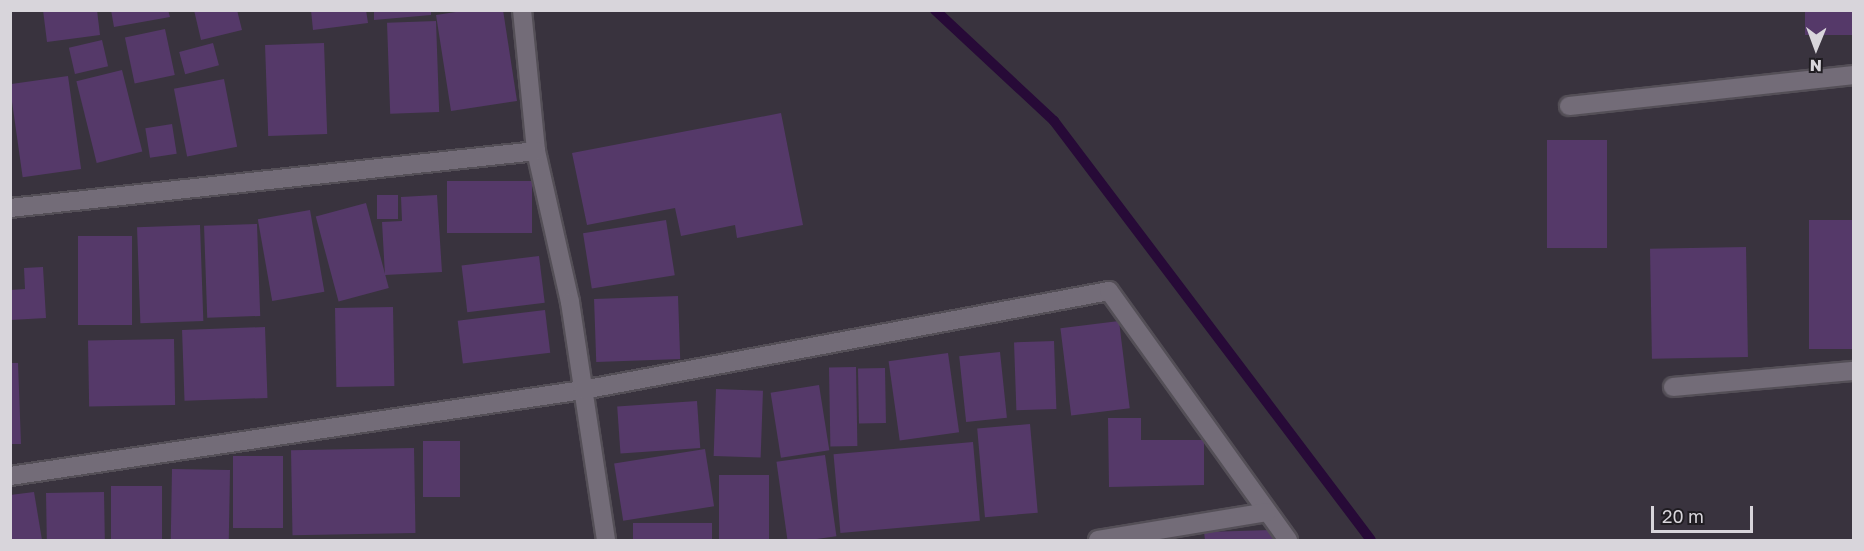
<!DOCTYPE html>
<html>
<head>
<meta charset="utf-8">
<style>
	body { margin:0 }
	#map { position:relative; width:1864px; height:551px; overflow:hidden; background:#39333e; font-family:"Golos Text",sans-serif }
	div>[style] { position:absolute }
	.stream>* { height:10px; margin:-5px; padding:0 5px; transform-origin:5px; border-radius:5px; background:#270a37 }
	.building>* { inset:0; background:#553969; transform-origin:0 0 }
	.roads { filter:drop-shadow(2px 0 #544f57) drop-shadow(-2px 0 #544f57) drop-shadow(0 2px #544f57) drop-shadow(0 -2px #544f57) }
	.minor>* { height:18px; margin:-9px; padding:0 9px; transform-origin:9px; border-radius:9px; background:#736c78 }
	span { translate:-50% -50%; white-space:nowrap; text-align:center; line-height:1.15; -webkit-text-stroke:5px #1f1c21; paint-order:stroke }
	.frame { position:absolute; inset:0; border:12px solid #d8d5db; pointer-events:none }
	.north { position:absolute; left:1786px; top:18px; width:60px; height:60px; -webkit-text-stroke:4px #1f1c21; paint-order:stroke; rotate:181deg; font-size:16px; font-weight:700; line-height:24px; text-align:center; color:#d8d5db }
	.north::after { content:''; display:block; margin:auto; width:21px; height:27px; background:#d8d5db; clip-path:polygon(50% 0,100% 100%,50% 72%,0 100%) }
	.scale { position:absolute; left:1651px; top:506px; width:102px; height:27px; box-sizing:border-box; border:3px solid #d8d5db; border-top:0; padding-left:8px; font-size:18px; line-height:21px; white-space:nowrap; color:#d8d5db; -webkit-text-stroke:4px #1f1c21; paint-order:stroke }
</style>
</head>
<body>
<div id="map">
	<div class="stream">
		<div style="left:935px;top:10px;width:163px;rotate:43deg"></div>
		<div style="left:1054px;top:121px;width:525px;rotate:52.89deg"></div>
	</div>
	<div class="building">
		<div style="clip-path:polygon(43px 10px,97px 10px,100px 35px,47px 42px)"></div>
		<div style="clip-path:polygon(111px 10px,168px 10px,170px 17px,114px 27px)"></div>
		<div style="clip-path:polygon(194px 10px,237px 10px,242px 30px,201px 40px)"></div>
		<div style="clip-path:polygon(311px 10px,366px 10px,368px 23px,313px 30px)"></div>
		<div style="clip-path:polygon(374px 10px,431px 10px,431px 15px,374px 20px)"></div>
		<div style="clip-path:polygon(469px 10px,503px 10px,517px 101px,451px 111px,436px 15px)"></div>
		<div style="left:1805px;top:10px;width:49px;height:25px"></div>
		<div style="left:436px;top:21px;width:91px;height:49px;rotate:88deg"></div>
		<div style="left:165px;top:29px;width:47px;height:41px;rotate:78deg"></div>
		<div style="left:102px;top:40px;width:27px;height:34px;rotate:77deg"></div>
		<div style="left:213px;top:43px;width:23px;height:35px;rotate:75deg"></div>
		<div style="left:324px;top:43px;width:91px;height:59px;rotate:88deg"></div>
		<div style="left:122px;top:70px;width:84px;height:47px;rotate:76deg"></div>
		<div style="left:68px;top:76px;width:94px;height:59px;rotate:82deg"></div>
		<div style="left:224px;top:79px;width:69px;height:51px;rotate:79deg"></div>
		<div style="clip-path:polygon(781px 113px,803px 225px,737px 238px,735px 225px,681px 236px,675px 208px,587px 225px,572px 153px)"></div>
		<div style="left:172px;top:124px;width:30px;height:27px;rotate:81deg"></div>
		<div style="left:1547px;top:140px;width:60px;height:108px"></div>
		<div style="left:447px;top:181px;width:85px;height:52px"></div>
		<div style="left:377px;top:195px;width:21px;height:24px"></div>
		<div style="clip-path:polygon(437px 195px,442px 272px,385px 275px,382px 222px,402px 221px,401px 197px)"></div>
		<div style="left:366px;top:203px;width:88px;height:52px;rotate:75deg"></div>
		<div style="left:310px;top:210px;width:83px;height:53px;rotate:80deg"></div>
		<div style="left:666px;top:220px;width:56px;height:84px;rotate:81deg"></div>
		<div style="left:1809px;top:220px;width:45px;height:129px"></div>
		<div style="left:257px;top:224px;width:92px;height:53px;rotate:88deg"></div>
		<div style="left:200px;top:225px;width:96px;height:63px;rotate:88deg"></div>
		<div style="left:78px;top:236px;width:54px;height:89px"></div>
		<div style="left:1746px;top:247px;width:110px;height:96px;rotate:89deg"></div>
		<div style="left:539px;top:256px;width:47px;height:78px;rotate:83deg"></div>
		<div style="clip-path:polygon(43px 267px,46px 318px,10px 320px,10px 290px,25px 289px,24px 268px)"></div>
		<div style="left:678px;top:296px;width:63px;height:84px;rotate:88deg"></div>
		<div style="left:393px;top:307px;width:79px;height:58px;rotate:89deg"></div>
		<div style="left:545px;top:310px;width:43px;height:88px;rotate:83deg"></div>
		<div style="left:1119px;top:321px;width:88px;height:59px;rotate:83deg"></div>
		<div style="left:265px;top:327px;width:71px;height:83px;rotate:88deg"></div>
		<div style="left:174px;top:339px;width:66px;height:86px;rotate:89deg"></div>
		<div style="left:1054px;top:341px;width:68px;height:40px;rotate:88deg"></div>
		<div style="left:1000px;top:352px;width:66px;height:41px;rotate:84deg"></div>
		<div style="left:948px;top:353px;width:80px;height:60px;rotate:82deg"></div>
		<div style="clip-path:polygon(10px 363px,18px 363px,21px 444px,10px 444px)"></div>
		<div style="left:856px;top:367px;width:79px;height:27px;rotate:89deg"></div>
		<div style="left:885px;top:368px;width:55px;height:27px;rotate:89deg"></div>
		<div style="left:819px;top:385px;width:66px;height:49px;rotate:81deg"></div>
		<div style="left:716px;top:389px;width:47px;height:67px;rotate:2deg"></div>
		<div style="left:697px;top:401px;width:47px;height:80px;rotate:86deg"></div>
		<div style="clip-path:polygon(1108px 418px,1141px 418px,1141px 440px,1204px 440px,1204px 485px,1109px 487px)"></div>
		<div style="left:1030px;top:424px;width:89px;height:53px;rotate:85deg"></div>
		<div style="left:423px;top:441px;width:37px;height:56px"></div>
		<div style="left:973px;top:442px;width:79px;height:140px;rotate:85deg"></div>
		<div style="left:414px;top:448px;width:85px;height:123px;rotate:89deg"></div>
		<div style="left:705px;top:449px;width:58px;height:92px;rotate:81deg"></div>
		<div style="left:825px;top:455px;width:82px;height:49px;rotate:82deg"></div>
		<div style="left:233px;top:456px;width:50px;height:72px"></div>
		<div style="left:172px;top:469px;width:58px;height:71px;rotate:1deg"></div>
		<div style="left:719px;top:475px;width:50px;height:65px"></div>
		<div style="left:111px;top:486px;width:51px;height:54px"></div>
		<div style="clip-path:polygon(34px 492px,42px 540px,10px 540px,10px 495px)"></div>
		<div style="left:104px;top:492px;width:48px;height:58px;rotate:89deg"></div>
		<div style="left:712px;top:523px;width:17px;height:79px;rotate:90deg"></div>
		<div style="clip-path:polygon(1273px 530px,1273px 540px,1205px 540px,1204px 532px)"></div>
	</div>
	<div class="roads">
		<div class="minor">
			<div style="left:522px;top:10px;width:142px;rotate:84.3deg"></div>
			<div style="left:536px;top:151px;width:155px;rotate:77.3deg"></div>
			<div style="left:570px;top:302px;width:241px;rotate:81.4deg"></div>
			<div style="left:1569px;top:106px;width:287px;rotate:-6.2deg"></div>
			<div style="left:10px;top:208px;width:529px;rotate:-6.18deg"></div>
			<div style="left:1673px;top:387px;width:182px;rotate:-5.1deg"></div>
			<div style="left:10px;top:476px;width:579px;rotate:-8.54deg"></div>
			<div style="left:583px;top:390px;width:535px;rotate:-10.66deg"></div>
			<div style="left:1109px;top:291px;width:307px;rotate:54.3deg"></div>
			<div style="left:1098px;top:540px;width:171px;rotate:-9.4deg"></div>
		</div>
	</div>
	<div class="frame"></div>
	<div class="north">N</div>
	<div class="scale">20 m</div>
</div>
</body>
</html>
